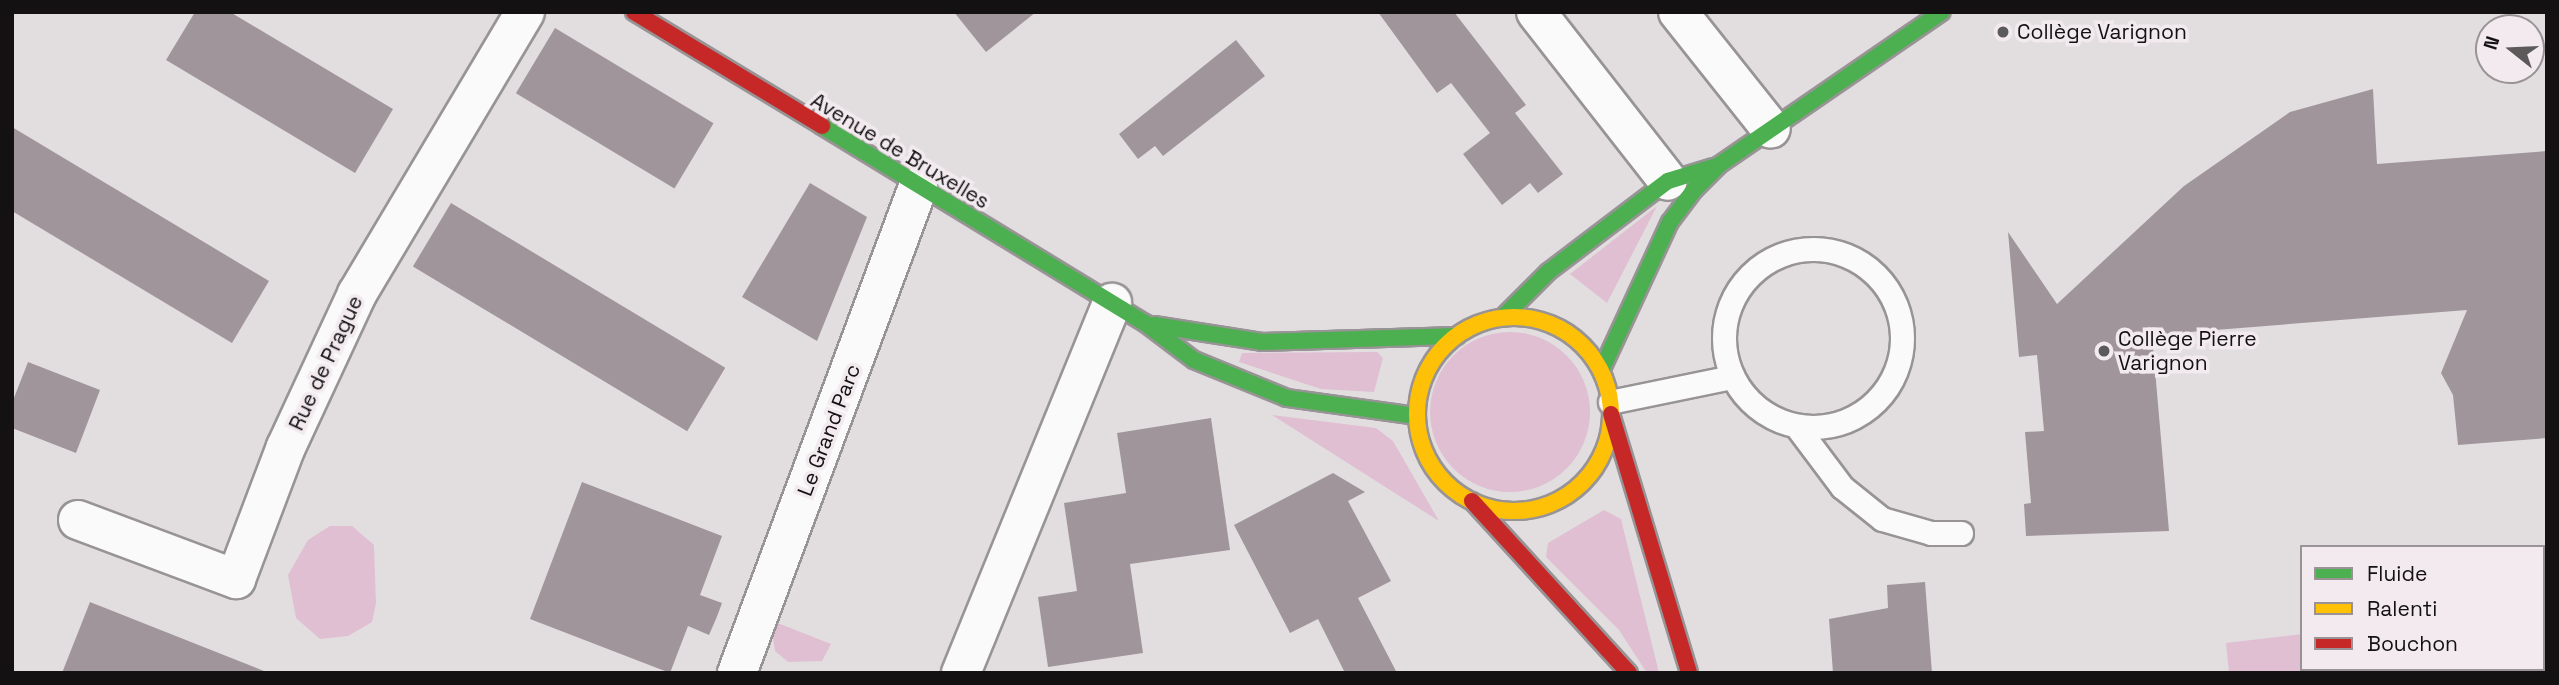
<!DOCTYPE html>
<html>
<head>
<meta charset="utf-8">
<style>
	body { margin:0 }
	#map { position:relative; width:2559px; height:685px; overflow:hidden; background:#e2dee0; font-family:"Space Grotesk",sans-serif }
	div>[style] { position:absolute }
	.green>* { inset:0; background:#dfbfd1 }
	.round { border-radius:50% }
	.building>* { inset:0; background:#a1959c; transform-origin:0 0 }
	.roads { filter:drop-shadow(2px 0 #989496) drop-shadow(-2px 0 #989496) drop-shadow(0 2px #989496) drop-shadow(0 -2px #989496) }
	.lane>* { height:23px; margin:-11.5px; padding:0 11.5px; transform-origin:11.5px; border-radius:11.5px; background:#fbfafa }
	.lane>.ring { margin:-11.5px; padding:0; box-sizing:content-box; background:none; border:23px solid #fbfafa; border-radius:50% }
	.street>* { height:38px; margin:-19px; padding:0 19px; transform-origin:19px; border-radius:19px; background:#fbfafa }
	.fast>* { height:16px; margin:-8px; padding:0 8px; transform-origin:8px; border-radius:8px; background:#4caf50 }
	.slow>* { height:16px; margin:-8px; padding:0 8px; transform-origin:8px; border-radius:8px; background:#ffc107 }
	.slow>.ring { margin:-8px; padding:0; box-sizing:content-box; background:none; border:16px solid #ffc107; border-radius:50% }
	.jam>* { height:16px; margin:-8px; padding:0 8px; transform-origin:8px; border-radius:8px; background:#c62828 }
	.dots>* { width:19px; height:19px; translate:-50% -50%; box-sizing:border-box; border:4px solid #f2eaee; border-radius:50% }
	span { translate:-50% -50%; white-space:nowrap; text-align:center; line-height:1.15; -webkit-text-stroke:7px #f2eaee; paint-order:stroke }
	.poi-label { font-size:21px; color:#141113 }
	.left { translate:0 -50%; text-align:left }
	.street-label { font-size:21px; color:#141113 }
	.frame { position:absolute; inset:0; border:14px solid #141113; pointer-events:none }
	.legend { position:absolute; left:2300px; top:545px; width:245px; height:126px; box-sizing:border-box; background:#f2eaee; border:2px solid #999396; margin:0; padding:9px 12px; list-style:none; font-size:21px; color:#141113 }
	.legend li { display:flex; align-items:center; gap:14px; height:35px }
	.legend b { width:35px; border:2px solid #999396 }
	.north { position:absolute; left:2475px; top:14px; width:70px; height:70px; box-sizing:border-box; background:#f2eaee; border:2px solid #999396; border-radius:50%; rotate:288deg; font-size:19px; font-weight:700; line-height:28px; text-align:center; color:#141113 }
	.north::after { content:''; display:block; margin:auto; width:24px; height:32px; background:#5c595b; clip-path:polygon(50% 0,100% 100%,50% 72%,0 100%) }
</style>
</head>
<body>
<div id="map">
	<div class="green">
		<div style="clip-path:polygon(1657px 206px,1607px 303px,1570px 274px)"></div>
		<div class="round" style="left:1430px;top:332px;width:160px;height:160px"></div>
		<div style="clip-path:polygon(1377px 352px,1383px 358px,1374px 392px,1321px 389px,1239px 362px,1242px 353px)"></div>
		<div style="clip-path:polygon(1272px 415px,1376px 428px,1393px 441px,1439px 521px)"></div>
		<div style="clip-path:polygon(1604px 510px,1621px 519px,1659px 673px,1647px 673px,1619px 630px,1546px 557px,1548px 543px)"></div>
		<div style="clip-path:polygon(330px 526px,352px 526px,374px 545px,376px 603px,372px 622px,348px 636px,320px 639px,296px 618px,288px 575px,308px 540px)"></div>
		<div style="clip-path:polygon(770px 620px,831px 644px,822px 661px,788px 662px,775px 651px)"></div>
		<div style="clip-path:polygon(2302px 634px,2302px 669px,2499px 673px,2229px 673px,2226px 643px)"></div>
	</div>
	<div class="building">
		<div style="clip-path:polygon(195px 12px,230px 12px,393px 109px,355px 173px,166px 60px)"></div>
		<div style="clip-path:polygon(954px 12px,1036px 12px,986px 52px)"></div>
		<div style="clip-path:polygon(1378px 12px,1454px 12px,1526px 105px,1515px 113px,1563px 174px,1538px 193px,1530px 183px,1502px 205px,1463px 154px,1490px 133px,1451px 83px,1437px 93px)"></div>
		<div style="left:555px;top:28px;width:185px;height:76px;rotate:31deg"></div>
		<div style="clip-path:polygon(1236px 40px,1265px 76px,1163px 156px,1155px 146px,1138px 159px,1119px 134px)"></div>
		<div style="clip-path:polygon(2373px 89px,2377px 164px,2547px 151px,2547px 438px,2458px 445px,2453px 395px,2441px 373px,2467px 310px,2152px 335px,2169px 531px,2026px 536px,2024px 504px,2031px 503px,2025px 432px,2044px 431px,2037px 355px,2019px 357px,2008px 232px,2057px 304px,2184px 186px,2290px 112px)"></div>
		<div style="clip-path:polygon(12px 127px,269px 281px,232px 343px,12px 211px)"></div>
		<div style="clip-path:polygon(810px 183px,867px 217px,817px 341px,742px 297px)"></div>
		<div style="left:451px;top:203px;width:320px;height:74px;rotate:31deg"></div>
		<div style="clip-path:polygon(28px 362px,100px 390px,76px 453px,12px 428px,12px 403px)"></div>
		<div style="clip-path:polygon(1211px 418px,1230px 550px,1130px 564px,1143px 653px,1048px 667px,1038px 597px,1077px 591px,1064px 503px,1126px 493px,1117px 433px)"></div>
		<div style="clip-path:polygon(1333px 473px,1365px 492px,1348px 501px,1391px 581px,1358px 598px,1397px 673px,1345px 673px,1318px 619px,1290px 633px,1234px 525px)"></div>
		<div style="clip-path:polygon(582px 482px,722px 536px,700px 595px,722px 603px,716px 619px,709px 635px,688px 626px,670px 673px,530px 619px)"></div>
		<div style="clip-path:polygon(1925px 582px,1932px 673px,1833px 673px,1829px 619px,1888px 608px,1887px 585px)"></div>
		<div style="clip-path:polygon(90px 602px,264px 671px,264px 673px,62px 673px)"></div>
	</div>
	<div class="roads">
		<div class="lane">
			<div class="ring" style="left:1724px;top:249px;width:155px;height:155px"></div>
			<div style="left:1610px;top:402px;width:125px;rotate:-11.6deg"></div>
			<div style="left:1797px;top:427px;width:75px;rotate:53.1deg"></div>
			<div style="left:1842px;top:487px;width:51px;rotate:38.7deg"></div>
			<div style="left:1882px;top:519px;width:51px;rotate:15.9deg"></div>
			<div style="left:1931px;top:533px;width:30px"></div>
		</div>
		<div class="street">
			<div style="left:1536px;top:12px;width:214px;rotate:52deg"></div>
			<div style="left:1678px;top:12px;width:149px;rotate:51.5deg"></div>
			<div style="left:78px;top:520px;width:169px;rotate:20.5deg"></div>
			<div style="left:236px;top:579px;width:141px;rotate:-69.3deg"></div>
			<div style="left:286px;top:447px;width:169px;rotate:-65.1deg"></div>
			<div style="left:357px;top:294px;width:328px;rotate:-59.2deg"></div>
			<div style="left:737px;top:673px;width:519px;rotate:-69.57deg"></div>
			<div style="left:961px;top:673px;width:400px;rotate:-67.8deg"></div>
		</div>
		<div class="fast">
			<div style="left:822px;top:126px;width:378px;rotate:31.4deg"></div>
			<div style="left:1145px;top:323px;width:61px;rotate:37.1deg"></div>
			<div style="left:1194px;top:360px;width:100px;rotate:22.2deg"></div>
			<div style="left:1287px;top:398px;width:131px;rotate:7.9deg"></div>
			<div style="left:1502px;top:318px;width:65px;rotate:-45deg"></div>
			<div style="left:1548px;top:272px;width:151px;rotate:-37.2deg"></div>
			<div style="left:1668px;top:181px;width:47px;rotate:-17.3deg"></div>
			<div style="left:1154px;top:325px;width:109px;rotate:8.9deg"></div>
			<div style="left:1262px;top:342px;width:195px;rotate:-1.8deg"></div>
			<div style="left:1601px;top:371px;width:164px;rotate:-65.2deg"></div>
			<div style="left:1670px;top:222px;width:40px;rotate:-53deg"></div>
			<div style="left:1694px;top:190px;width:35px;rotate:-45deg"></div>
			<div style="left:1719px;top:165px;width:270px;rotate:-34.5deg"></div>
		</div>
		<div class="slow">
			<div class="ring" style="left:1417px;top:317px;width:178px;height:178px"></div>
		</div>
		<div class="jam">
			<div style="left:634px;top:12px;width:220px;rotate:31.2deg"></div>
			<div style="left:1611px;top:414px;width:270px;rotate:73.2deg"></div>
			<div style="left:1472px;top:501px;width:233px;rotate:47.6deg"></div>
		</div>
	</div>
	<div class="dots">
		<div style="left:2003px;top:32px;background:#5c595b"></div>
		<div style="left:2104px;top:351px;background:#5c595b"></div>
	</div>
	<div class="poi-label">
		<span class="left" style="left:2017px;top:32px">Collège Varignon</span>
		<span class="left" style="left:2118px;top:351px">Collège Pierre<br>Varignon</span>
	</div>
	<div class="street-label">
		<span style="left:900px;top:151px;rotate:31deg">Avenue de Bruxelles</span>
		<span style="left:326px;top:363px;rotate:-65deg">Rue de Prague</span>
		<span style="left:829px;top:430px;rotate:-69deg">Le Grand Parc</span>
	</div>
	<div class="frame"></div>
	<ul class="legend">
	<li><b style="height:9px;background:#4caf50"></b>Fluide</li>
	<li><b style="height:9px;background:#ffc107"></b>Ralenti</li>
	<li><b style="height:9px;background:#c62828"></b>Bouchon</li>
	</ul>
	<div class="north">N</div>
</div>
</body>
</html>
